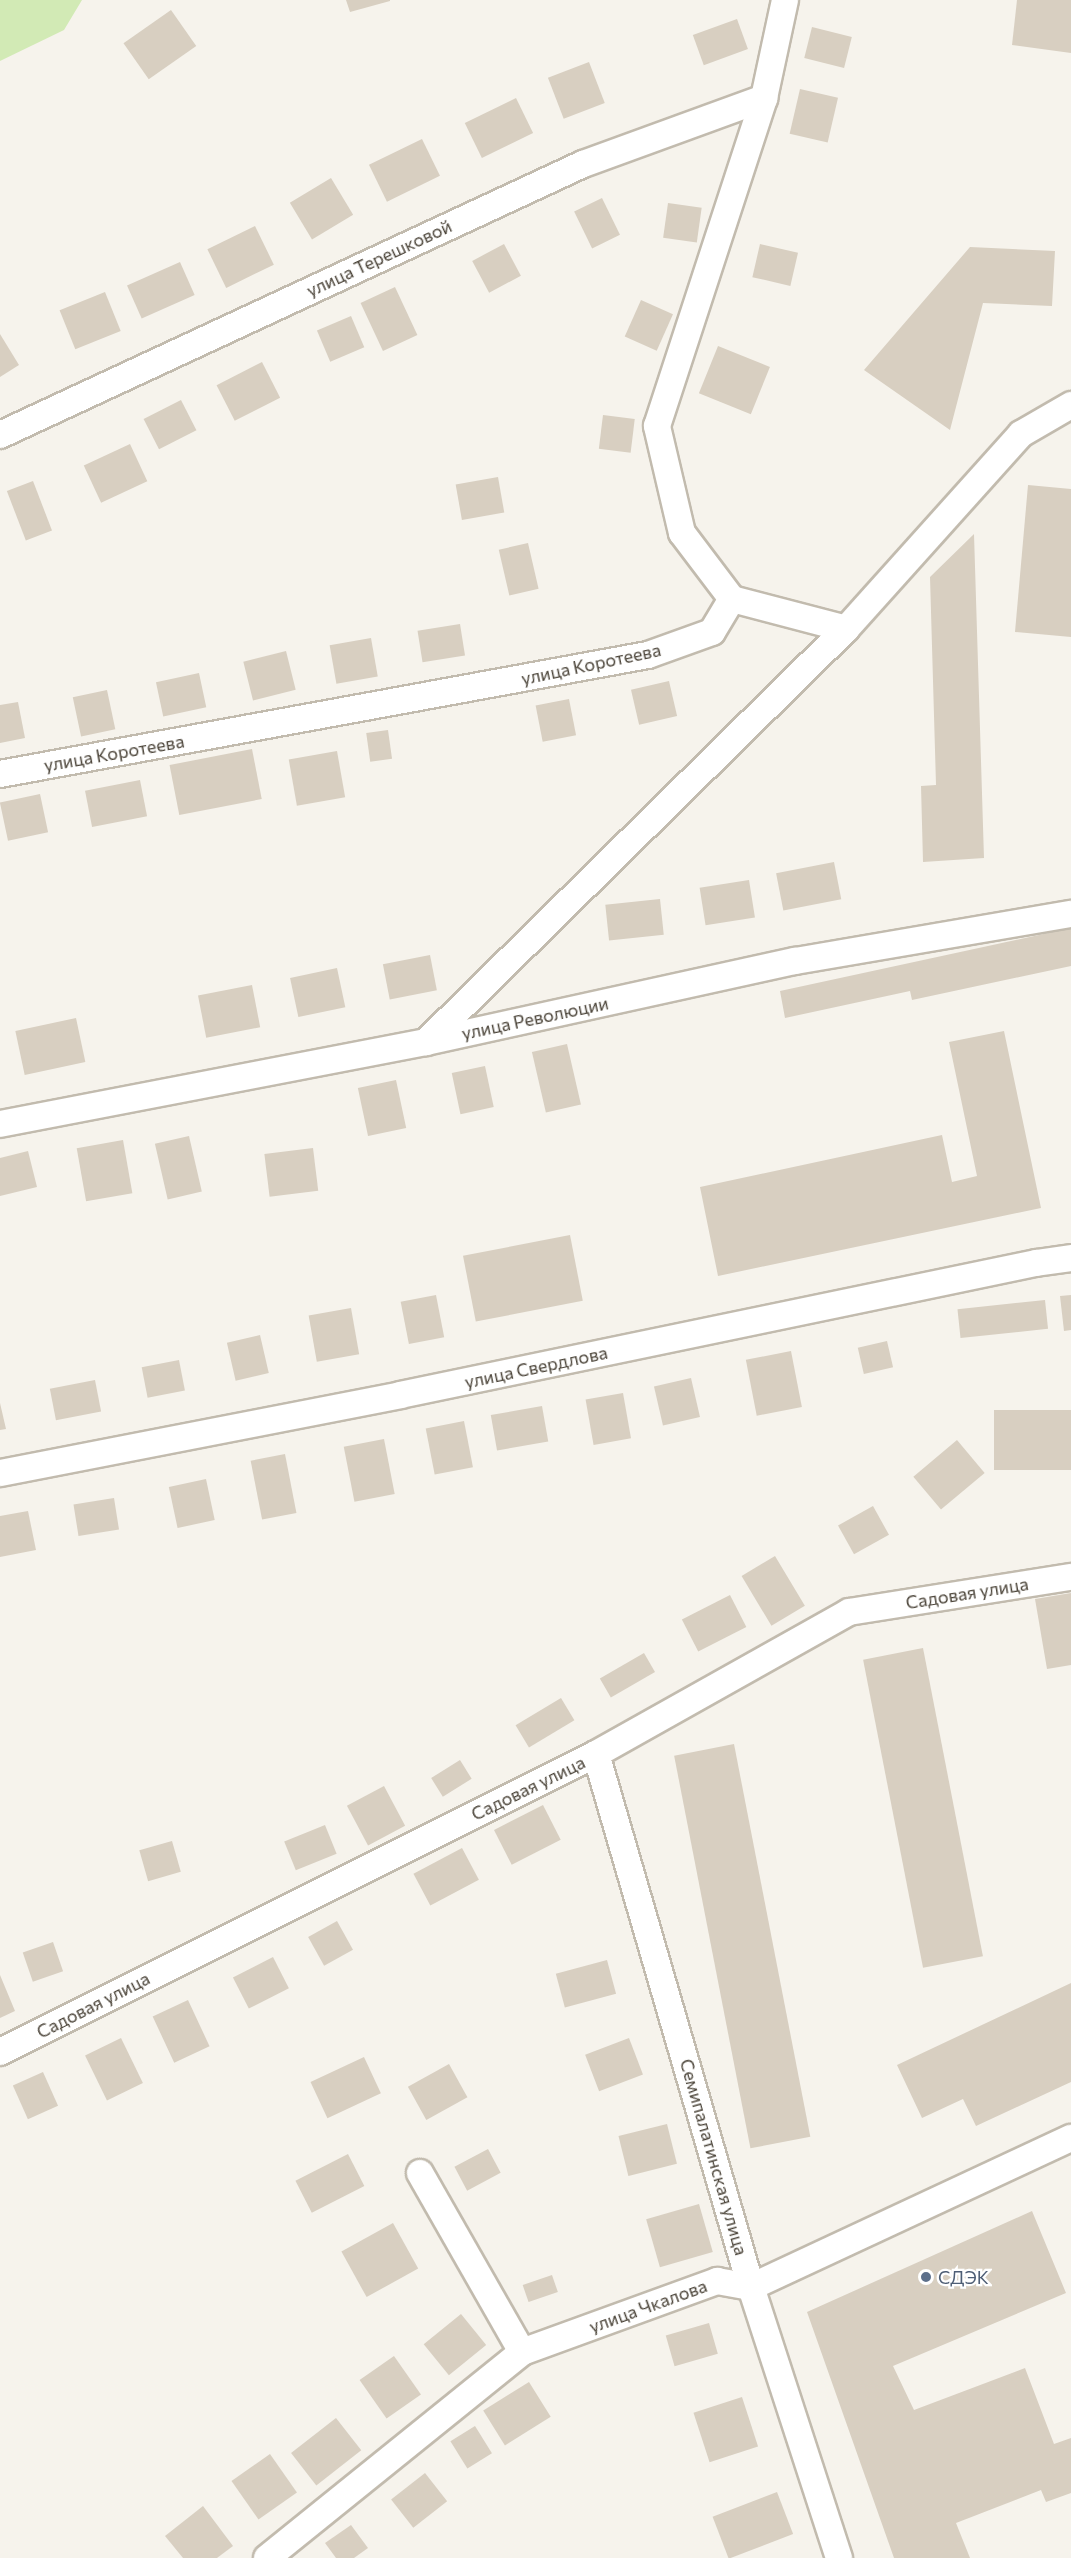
<!DOCTYPE html>
<html>
<head>
<meta charset="utf-8">
<style>
	body { margin:0 }
	#map { position:relative; width:1071px; height:2558px; overflow:hidden; background:#f6f3ec; font-family:Commissioner,sans-serif }
	div>[style] { position:absolute }
	.green>* { inset:0; background:#d2eab5 }
	.building>* { inset:0; background:#d8cfc1; transform-origin:0 0 }
	.roads { filter:drop-shadow(2px 0 #c2bbae) drop-shadow(-2px 0 #c2bbae) drop-shadow(0 2px #c2bbae) drop-shadow(0 -2px #c2bbae) }
	.minor>* { height:26px; margin:-13px; padding:0 13px; transform-origin:13px; border-radius:13px; background:#fff }
	.dots>* { width:16px; height:16px; translate:-50% -50%; box-sizing:border-box; border:3px solid #fff; border-radius:50% }
	span { translate:-50% -50%; white-space:nowrap; text-align:center; line-height:1.15; -webkit-text-stroke:4.5px #fff; paint-order:stroke }
	.street-label { font-size:18px; color:#4b4439 }
	.service-label { font-size:18px; color:#4e5e75 }
	.left { translate:0 -50%; text-align:left }
</style>
</head>
<body>
<div id="map">
	<div class="green">
		<div style="clip-path:polygon(0 0,82px 0,64px 30px,0 61px)"></div>
	</div>
	<div class="building">
		<div style="clip-path:polygon(346px 0,390px 0,390px 1px,350px 12px)"></div>
		<div style="clip-path:polygon(1017px 0,1071px 0,1071px 53px,1012px 45px)"></div>
		<div style="left:171px;top:10px;width:44px;height:58px;rotate:55deg"></div>
		<div style="left:737px;top:19px;width:32px;height:47px;rotate:70deg"></div>
		<div style="left:812px;top:27px;width:41px;height:32px;rotate:14deg"></div>
		<div style="left:589px;top:62px;width:44px;height:44px;rotate:69deg"></div>
		<div style="left:800px;top:89px;width:39px;height:46px;rotate:13deg"></div>
		<div style="left:516px;top:98px;width:39px;height:57px;rotate:64deg"></div>
		<div style="left:422px;top:139px;width:41px;height:59px;rotate:64deg"></div>
		<div style="left:331px;top:178px;width:43px;height:48px;rotate:59deg"></div>
		<div style="left:602px;top:198px;width:41px;height:31px;rotate:64deg"></div>
		<div style="left:668px;top:203px;width:34px;height:35px;rotate:8deg"></div>
		<div style="left:255px;top:226px;width:43px;height:53px;rotate:64deg"></div>
		<div style="left:504px;top:244px;width:36px;height:36px;rotate:62deg"></div>
		<div style="left:760px;top:244px;width:39px;height:34px;rotate:13deg"></div>
		<div style="clip-path:polygon(970px 247px,1055px 251px,1052px 306px,983px 303px,950px 430px,864px 370px)"></div>
		<div style="left:180px;top:262px;width:36px;height:58px;rotate:66deg"></div>
		<div style="left:395px;top:287px;width:53px;height:38px;rotate:65deg"></div>
		<div style="left:105px;top:292px;width:42px;height:49px;rotate:68deg"></div>
		<div style="left:641px;top:300px;width:35px;height:40px;rotate:24deg"></div>
		<div style="left:351px;top:316px;width:34px;height:37px;rotate:67deg"></div>
		<div style="clip-path:polygon(0 334px,19px 365px,0 377px)"></div>
		<div style="left:718px;top:346px;width:56px;height:51px;rotate:22deg"></div>
		<div style="left:262px;top:362px;width:40px;height:51px;rotate:63deg"></div>
		<div style="left:181px;top:400px;width:34px;height:42px;rotate:63deg"></div>
		<div style="left:603px;top:415px;width:32px;height:34px;rotate:7deg"></div>
		<div style="left:130px;top:444px;width:41px;height:51px;rotate:65deg"></div>
		<div style="left:498px;top:477px;width:36px;height:43px;rotate:80deg"></div>
		<div style="left:33px;top:481px;width:53px;height:28px;rotate:69deg"></div>
		<div style="clip-path:polygon(1028px 485px,1071px 489px,1071px 637px,1015px 632px)"></div>
		<div style="clip-path:polygon(974px 534px,984px 858px,923px 862px,921px 786px,936px 785px,930px 577px)"></div>
		<div style="left:528px;top:543px;width:47px;height:30px;rotate:77deg"></div>
		<div style="left:460px;top:624px;width:32px;height:43px;rotate:81deg"></div>
		<div style="left:371px;top:638px;width:39px;height:42px;rotate:80deg"></div>
		<div style="left:286px;top:651px;width:40px;height:44px;rotate:76deg"></div>
		<div style="left:199px;top:673px;width:35px;height:44px;rotate:78deg"></div>
		<div style="left:669px;top:681px;width:36px;height:39px;rotate:77deg"></div>
		<div style="left:107px;top:690px;width:40px;height:35px;rotate:78deg"></div>
		<div style="left:569px;top:699px;width:37px;height:34px;rotate:79deg"></div>
		<div style="clip-path:polygon(18px 702px,25px 738px,0 743px,0 705px)"></div>
		<div style="left:388px;top:730px;width:29px;height:22px;rotate:82deg"></div>
		<div style="left:252px;top:749px;width:51px;height:84px;rotate:79deg"></div>
		<div style="left:337px;top:751px;width:47px;height:49px;rotate:80deg"></div>
		<div style="left:140px;top:780px;width:37px;height:56px;rotate:79deg"></div>
		<div style="left:40px;top:794px;width:39px;height:41px;rotate:78deg"></div>
		<div style="left:834px;top:862px;width:38px;height:59px;rotate:79deg"></div>
		<div style="left:749px;top:880px;width:38px;height:50px;rotate:81deg"></div>
		<div style="left:660px;top:899px;width:36px;height:55px;rotate:84deg"></div>
		<div style="clip-path:polygon(1071px 928px,1071px 966px,912px 1000px,910px 991px,785px 1018px,780px 991px)"></div>
		<div style="left:430px;top:955px;width:36px;height:48px;rotate:79deg"></div>
		<div style="left:337px;top:968px;width:40px;height:48px;rotate:78deg"></div>
		<div style="left:252px;top:985px;width:43px;height:55px;rotate:79deg"></div>
		<div style="left:76px;top:1018px;width:45px;height:62px;rotate:78deg"></div>
		<div style="clip-path:polygon(1004px 1031px,1041px 1208px,718px 1276px,700px 1187px,942px 1135px,952px 1182px,977px 1176px,949px 1042px)"></div>
		<div style="left:567px;top:1044px;width:62px;height:36px;rotate:77deg"></div>
		<div style="left:485px;top:1066px;width:42px;height:34px;rotate:78deg"></div>
		<div style="left:396px;top:1080px;width:49px;height:39px;rotate:78deg"></div>
		<div style="left:189px;top:1136px;width:57px;height:35px;rotate:77deg"></div>
		<div style="left:123px;top:1140px;width:54px;height:47px;rotate:80deg"></div>
		<div style="left:313px;top:1148px;width:43px;height:49px;rotate:83deg"></div>
		<div style="clip-path:polygon(28px 1151px,37px 1187px,0 1196px,0 1158px)"></div>
		<div style="left:570px;top:1235px;width:67px;height:109px;rotate:79deg"></div>
		<div style="left:436px;top:1295px;width:43px;height:36px;rotate:79deg"></div>
		<div style="clip-path:polygon(1071px 1295px,1071px 1330px,1064px 1331px,1060px 1296px)"></div>
		<div style="left:1045px;top:1300px;width:29px;height:88px;rotate:84deg"></div>
		<div style="left:351px;top:1308px;width:47px;height:43px;rotate:80deg"></div>
		<div style="left:260px;top:1335px;width:39px;height:34px;rotate:77deg"></div>
		<div style="left:887px;top:1341px;width:27px;height:30px;rotate:77deg"></div>
		<div style="left:791px;top:1351px;width:57px;height:46px;rotate:79deg"></div>
		<div style="left:179px;top:1360px;width:31px;height:38px;rotate:79deg"></div>
		<div style="left:691px;top:1378px;width:40px;height:38px;rotate:77deg"></div>
		<div style="left:95px;top:1380px;width:32px;height:46px;rotate:79deg"></div>
		<div style="left:623px;top:1393px;width:46px;height:38px;rotate:80deg"></div>
		<div style="clip-path:polygon(0 1403px,6px 1429px,0 1430px)"></div>
		<div style="left:542px;top:1406px;width:36px;height:52px;rotate:80deg"></div>
		<div style="left:1071px;top:1410px;width:60px;height:77px;rotate:90deg"></div>
		<div style="left:464px;top:1421px;width:47px;height:39px;rotate:79deg"></div>
		<div style="left:384px;top:1439px;width:56px;height:41px;rotate:79deg"></div>
		<div style="left:957px;top:1440px;width:43px;height:57px;rotate:50deg"></div>
		<div style="left:285px;top:1454px;width:60px;height:35px;rotate:79deg"></div>
		<div style="left:206px;top:1479px;width:42px;height:38px;rotate:78deg"></div>
		<div style="left:114px;top:1498px;width:32px;height:41px;rotate:81deg"></div>
		<div style="left:873px;top:1506px;width:33px;height:40px;rotate:61deg"></div>
		<div style="clip-path:polygon(28px 1511px,36px 1550px,0 1557px,0 1516px)"></div>
		<div style="left:775px;top:1556px;width:58px;height:39px;rotate:59deg"></div>
		<div style="clip-path:polygon(1071px 1593px,1071px 1665px,1047px 1669px,1035px 1599px)"></div>
		<div style="left:730px;top:1595px;width:36px;height:54px;rotate:63deg"></div>
		<div style="left:923px;top:1648px;width:314px;height:61px;rotate:79deg"></div>
		<div style="left:644px;top:1653px;width:22px;height:51px;rotate:60deg"></div>
		<div style="left:561px;top:1698px;width:26px;height:53px;rotate:59deg"></div>
		<div style="left:734px;top:1744px;width:400px;height:61px;rotate:79deg"></div>
		<div style="left:460px;top:1760px;width:22px;height:34px;rotate:58deg"></div>
		<div style="left:384px;top:1786px;width:45px;height:42px;rotate:62deg"></div>
		<div style="left:543px;top:1805px;width:39px;height:55px;rotate:63deg"></div>
		<div style="left:325px;top:1825px;width:31px;height:44px;rotate:68deg"></div>
		<div style="left:172px;top:1841px;width:32px;height:34px;rotate:74deg"></div>
		<div style="left:462px;top:1848px;width:36px;height:55px;rotate:62deg"></div>
		<div style="left:337px;top:1921px;width:33px;height:33px;rotate:61deg"></div>
		<div style="left:53px;top:1942px;width:31px;height:32px;rotate:71deg"></div>
		<div style="left:273px;top:1957px;width:35px;height:45px;rotate:63deg"></div>
		<div style="left:607px;top:1960px;width:35px;height:53px;rotate:75deg"></div>
		<div style="clip-path:polygon(0 1975px,15px 2011px,0 2018px)"></div>
		<div style="clip-path:polygon(1071px 1983px,1071px 2082px,976px 2126px,963px 2099px,922px 2118px,897px 2065px)"></div>
		<div style="left:188px;top:2000px;width:51px;height:39px;rotate:65deg"></div>
		<div style="left:121px;top:2038px;width:50px;height:40px;rotate:64deg"></div>
		<div style="left:629px;top:2038px;width:39px;height:47px;rotate:69deg"></div>
		<div style="left:364px;top:2057px;width:40px;height:59px;rotate:65deg"></div>
		<div style="left:449px;top:2064px;width:38px;height:47px;rotate:61deg"></div>
		<div style="left:43px;top:2072px;width:37px;height:33px;rotate:66deg"></div>
		<div style="left:667px;top:2124px;width:41px;height:50px;rotate:76deg"></div>
		<div style="left:488px;top:2149px;width:27px;height:38px;rotate:62deg"></div>
		<div style="left:348px;top:2154px;width:36px;height:59px;rotate:63deg"></div>
		<div style="left:699px;top:2204px;width:50px;height:55px;rotate:74deg"></div>
		<div style="clip-path:polygon(1032px 2211px,1066px 2293px,893px 2366px,914px 2410px,1025px 2368px,1054px 2444px,1071px 2438px,1071px 2493px,1046px 2502px,1041px 2490px,956px 2523px,970px 2558px,894px 2558px,807px 2312px)"></div>
		<div style="left:393px;top:2223px;width:52px;height:59px;rotate:61deg"></div>
		<div style="left:552px;top:2275px;width:18px;height:31px;rotate:71deg"></div>
		<div style="left:461px;top:2314px;width:40px;height:48px;rotate:51deg"></div>
		<div style="left:709px;top:2323px;width:32px;height:45px;rotate:74deg"></div>
		<div style="left:394px;top:2356px;width:47px;height:42px;rotate:55deg"></div>
		<div style="left:529px;top:2382px;width:41px;height:54px;rotate:58deg"></div>
		<div style="left:742px;top:2397px;width:52px;height:51px;rotate:72deg"></div>
		<div style="left:336px;top:2418px;width:41px;height:57px;rotate:52deg"></div>
		<div style="left:475px;top:2426px;width:32px;height:29px;rotate:58deg"></div>
		<div style="left:270px;top:2454px;width:47px;height:47px;rotate:55deg"></div>
		<div style="left:425px;top:2473px;width:36px;height:43px;rotate:52deg"></div>
		<div style="left:777px;top:2492px;width:45px;height:69px;rotate:69deg"></div>
		<div style="clip-path:polygon(203px 2506px,233px 2546px,217px 2558px,183px 2558px,165px 2536px)"></div>
		<div style="clip-path:polygon(351px 2525px,368px 2548px,354px 2558px,336px 2558px,325px 2543px)"></div>
	</div>
	<div class="roads">
		<div class="minor">
			<div style="left:0;top:435px;width:643px;rotate:-24.93deg"></div>
			<div style="left:583px;top:164px;width:193px;rotate:-20deg"></div>
			<div style="left:732px;top:599px;width:83px;rotate:-127.1deg"></div>
			<div style="left:682px;top:533px;width:110px;rotate:-103.2deg"></div>
			<div style="left:657px;top:426px;width:345px;rotate:-71.9deg"></div>
			<div style="left:764px;top:98px;width:100px;rotate:-77.9deg"></div>
			<div style="left:0;top:774px;width:659px;rotate:-10.41deg"></div>
			<div style="left:648px;top:655px;width:68px;rotate:-19.8deg"></div>
			<div style="left:712px;top:632px;width:39px;rotate:-59deg"></div>
			<div style="left:732px;top:599px;width:118px;rotate:14.7deg"></div>
			<div style="left:846px;top:629px;width:262px;rotate:-48.1deg"></div>
			<div style="left:1021px;top:434px;width:58px;rotate:-30.1deg"></div>
			<div style="left:426px;top:1042px;width:589px;rotate:-44.52deg"></div>
			<div style="left:0;top:1124px;width:434px;rotate:-10.9deg"></div>
			<div style="left:426px;top:1042px;width:378px;rotate:-12.4deg"></div>
			<div style="left:795px;top:961px;width:280px;rotate:-9.7deg"></div>
			<div style="left:0;top:1473px;width:408px;rotate:-11deg"></div>
			<div style="left:400px;top:1395px;width:650px;rotate:-11.73deg"></div>
			<div style="left:1036px;top:1263px;width:35px;rotate:-8deg"></div>
			<div style="left:596px;top:1754px;width:555px;rotate:73.79deg"></div>
			<div style="left:751px;top:2287px;width:285px;rotate:72deg"></div>
			<div style="left:0;top:2052px;width:666px;rotate:-26.57deg"></div>
			<div style="left:596px;top:1754px;width:290px;rotate:-29.3deg"></div>
			<div style="left:849px;top:1612px;width:225px;rotate:-9deg"></div>
			<div style="left:420px;top:2173px;width:206px;rotate:60.3deg"></div>
			<div style="left:267px;top:2558px;width:328px;rotate:-38.9deg"></div>
			<div style="left:522px;top:2352px;width:208px;rotate:-20deg"></div>
			<div style="left:717px;top:2281px;width:35px;rotate:10deg"></div>
			<div style="left:751px;top:2287px;width:353px;rotate:-25deg"></div>
		</div>
	</div>
	<div class="dots">
		<div style="left:926px;top:2277px;background:#5c6f8a"></div>
	</div>
	<div class="street-label">
		<span style="left:379px;top:258px;rotate:-25deg">улица Терешковой</span>
		<span style="left:591px;top:664px;rotate:-12deg">улица Коротеева</span>
		<span style="left:114px;top:753px;rotate:-10deg">улица Коротеева</span>
		<span style="left:535px;top:1018px;rotate:-12deg">улица Революции</span>
		<span style="left:536px;top:1367px;rotate:-12deg">улица Свердлова</span>
		<span style="left:967px;top:1593px;rotate:-9deg">Садовая улица</span>
		<span style="left:528px;top:1788px;rotate:-26deg">Садовая улица</span>
		<span style="left:93px;top:2005px;rotate:-27deg">Садовая улица</span>
		<span style="left:714px;top:2157px;rotate:74deg">Семипалатинская улица</span>
		<span style="left:648px;top:2306px;rotate:-20deg">улица Чкалова</span>
	</div>
	<div class="service-label">
		<span class="left" style="left:938px;top:2277px">СДЭК</span>
	</div>
</div>
</body>
</html>
